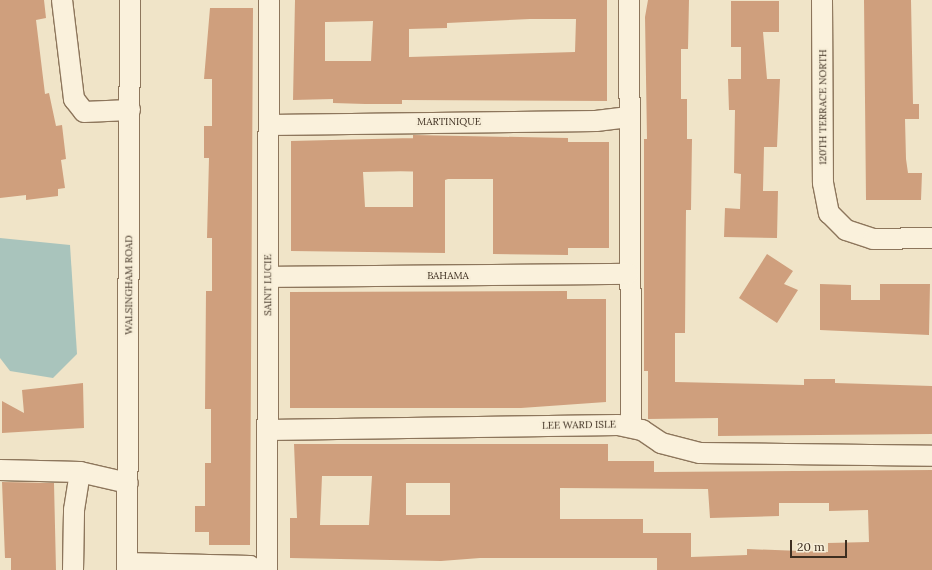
<!DOCTYPE html>
<html>
<head>
<meta charset="utf-8">
<style>
	body { margin:0 }
	#map { position:relative; width:932px; height:570px; overflow:hidden; background:#f0e4c8; font-family:Lora,serif }
	div>[style] { position:absolute }
	.water>* { inset:0; background:#a9c4bc }
	.building>* { inset:0; background:#cf9f7d }
	.roads { filter:drop-shadow(1px 0 #8d765c) drop-shadow(-1px 0 #8d765c) drop-shadow(0 1px #8d765c) drop-shadow(0 -1px #8d765c) }
	.minor>* { height:20px; margin:-10px; padding:0 10px; transform-origin:10px; border-radius:10px; background:#faf1dc }
	span { translate:-50% -50%; white-space:nowrap; text-align:center; line-height:1.15; -webkit-text-stroke:4px #f7eed8; paint-order:stroke }
	.street-label { font-size:10px; color:#3d2e20 }
	.scale { position:absolute; left:790px; top:540px; width:57px; height:18px; box-sizing:border-box; border:2px solid #3d2e20; border-top:0; padding-left:5px; font-size:12px; line-height:14px; white-space:nowrap; color:#3d2e20; -webkit-text-stroke:3px #f7eed8; paint-order:stroke }
</style>
</head>
<body>
<div id="map">
	<div class="water">
		<div style="clip-path:polygon(0 238px,70px 245px,77px 354px,53px 378px,10px 371px,0 358px)"></div>
	</div>
	<div class="building">
		<div style="clip-path:polygon(0 0,44px 0,46px 18px,36px 20px,45px 94px,49px 93px,56px 126px,62px 125px,66px 159px,61px 160px,65px 188px,58px 189px,58px 196px,26px 200px,26px 195px,0 198px)"></div>
		<div style="clip-path:polygon(evenodd,295px 0,607px 0,607px 101px,402px 100px,402px 104px,365px 104px,333px 103px,333px 99px,293px 100px,295px 0,530px 19px,576px 19px,575px 52px,409px 57px,409px 29px,447px 28px,447px 23px,530px 19px,295px 0,373px 21px,371px 61px,325px 61px,325px 22px,373px 21px)"></div>
		<div style="clip-path:polygon(648px 0,689px 0,688px 49px,681px 49px,681px 99px,687px 99px,687px 139px,692px 139px,691px 210px,686px 210px,685px 333px,675px 333px,675px 382px,804px 385px,804px 379px,835px 379px,835px 383px,932px 386px,932px 434px,718px 436px,718px 418px,648px 419px,648px 371px,644px 371px,644px 139px,647px 139px,645px 17px)"></div>
		<div style="clip-path:polygon(864px 0,911px 0,913px 104px,919px 104px,919px 119px,905px 119px,906px 159px,908px 173px,922px 173px,921px 200px,866px 200px)"></div>
		<div style="clip-path:polygon(731px 1px,779px 1px,779px 32px,763px 32px,767px 79px,780px 79px,777px 147px,764px 147px,763px 191px,778px 191px,777px 238px,724px 237px,725px 208px,740px 209px,741px 174px,734px 173px,735px 110px,729px 110px,728px 79px,741px 79px,741px 47px,731px 47px)"></div>
		<div style="clip-path:polygon(210px 8px,253px 8px,250px 545px,209px 545px,209px 532px,195px 532px,195px 506px,205px 506px,205px 463px,211px 463px,211px 409px,205px 409px,206px 291px,212px 291px,212px 238px,207px 238px,209px 158px,204px 158px,204px 126px,212px 126px,212px 79px,204px 79px)"></div>
		<div style="clip-path:polygon(evenodd,413px 135px,568px 138px,568px 142px,609px 142px,609px 248px,568px 248px,568px 255px,493px 254px,493px 179px,448px 179px,445px 180px,445px 253px,291px 251px,291px 141px,413px 138px,413px 135px,413px 171px,413px 207px,365px 207px,363px 172px,413px 171px)"></div>
		<div style="clip-path:polygon(767px 254px,793px 271px,784px 284px,798px 290px,777px 323px,739px 298px)"></div>
		<div style="clip-path:polygon(820px 284px,851px 285px,851px 300px,880px 300px,880px 284px,930px 284px,929px 335px,820px 330px)"></div>
		<div style="clip-path:polygon(567px 291px,567px 299px,606px 299px,606px 402px,521px 408px,290px 408px,290px 292px)"></div>
		<div style="clip-path:polygon(83px 383px,84px 428px,2px 433px,2px 401px,24px 413px,22px 390px)"></div>
		<div style="clip-path:polygon(evenodd,294px 444px,608px 444px,608px 461px,654px 461px,654px 472px,932px 470px,932px 570px,657px 570px,657px 558px,480px 558px,441px 561px,290px 558px,290px 518px,297px 518px,294px 444px,322px 476px,372px 476px,369px 525px,320px 525px,322px 476px,294px 444px,406px 483px,450px 483px,450px 515px,406px 515px,406px 483px,294px 444px,560px 488px,708px 489px,710px 518px,779px 516px,779px 503px,829px 503px,829px 511px,868px 510px,869px 542px,828px 543px,828px 552px,747px 549px,747px 555px,691px 557px,691px 533px,643px 533px,643px 519px,560px 519px,560px 488px)"></div>
		<div style="clip-path:polygon(2px 482px,54px 483px,56px 570px,11px 570px,11px 558px,5px 558px)"></div>
	</div>
	<div class="roads">
		<div class="minor">
			<div style="left:62px;top:0;width:100px;rotate:83.1deg"></div>
			<div style="left:74px;top:99px;width:16px;rotate:52deg"></div>
			<div style="left:84px;top:112px;width:46px;rotate:-2.5deg"></div>
			<div style="left:629px;top:0;width:427px;rotate:89.7deg"></div>
			<div style="left:822px;top:0;width:183px;rotate:89.7deg"></div>
			<div style="left:823px;top:183px;width:31px;rotate:79deg"></div>
			<div style="left:829px;top:213px;width:24px;rotate:45deg"></div>
			<div style="left:846px;top:230px;width:28px;rotate:18deg"></div>
			<div style="left:873px;top:239px;width:59px;rotate:-1deg"></div>
			<div style="left:269px;top:125px;width:327px;rotate:-0.7deg"></div>
			<div style="left:596px;top:121px;width:33px;rotate:-7deg"></div>
			<div style="left:268px;top:277px;width:360px;rotate:-0.5deg"></div>
			<div style="left:267px;top:430px;width:351px;rotate:-0.8deg"></div>
			<div style="left:618px;top:425px;width:25px;rotate:12deg"></div>
			<div style="left:642px;top:430px;width:23px;rotate:34deg"></div>
			<div style="left:661px;top:443px;width:40px;rotate:14.4deg"></div>
			<div style="left:700px;top:453px;width:232px;rotate:0.7deg"></div>
			<div style="left:0;top:470px;width:80px;rotate:1.4deg"></div>
			<div style="left:80px;top:472px;width:49px;rotate:12.9deg"></div>
			<div style="left:127px;top:563px;width:123px;rotate:1.4deg"></div>
			<div style="left:250px;top:566px;width:6px;rotate:39deg"></div>
			<div style="left:73px;top:570px;width:60px;rotate:-89deg"></div>
			<div style="left:74px;top:510px;width:38px;rotate:-81deg"></div>
			<div style="left:127px;top:570px;width:570px;rotate:-89.7deg"></div>
			<div style="left:267px;top:570px;width:570px;rotate:-89.8deg"></div>
		</div>
	</div>
	<div class="street-label">
		<span style="left:823px;top:107px;rotate:-90deg">120TH TERRACE NORTH</span>
		<span style="left:449px;top:122px">MARTINIQUE</span>
		<span style="left:448px;top:276px">BAHAMA</span>
		<span style="left:129px;top:285px;rotate:-90deg">WALSINGHAM ROAD</span>
		<span style="left:268px;top:285px;rotate:-90deg">SAINT LUCIE</span>
		<span style="left:579px;top:425px;rotate:-1deg">LEE WARD ISLE</span>
	</div>
	<div class="scale">20 m</div>
</div>
</body>
</html>
